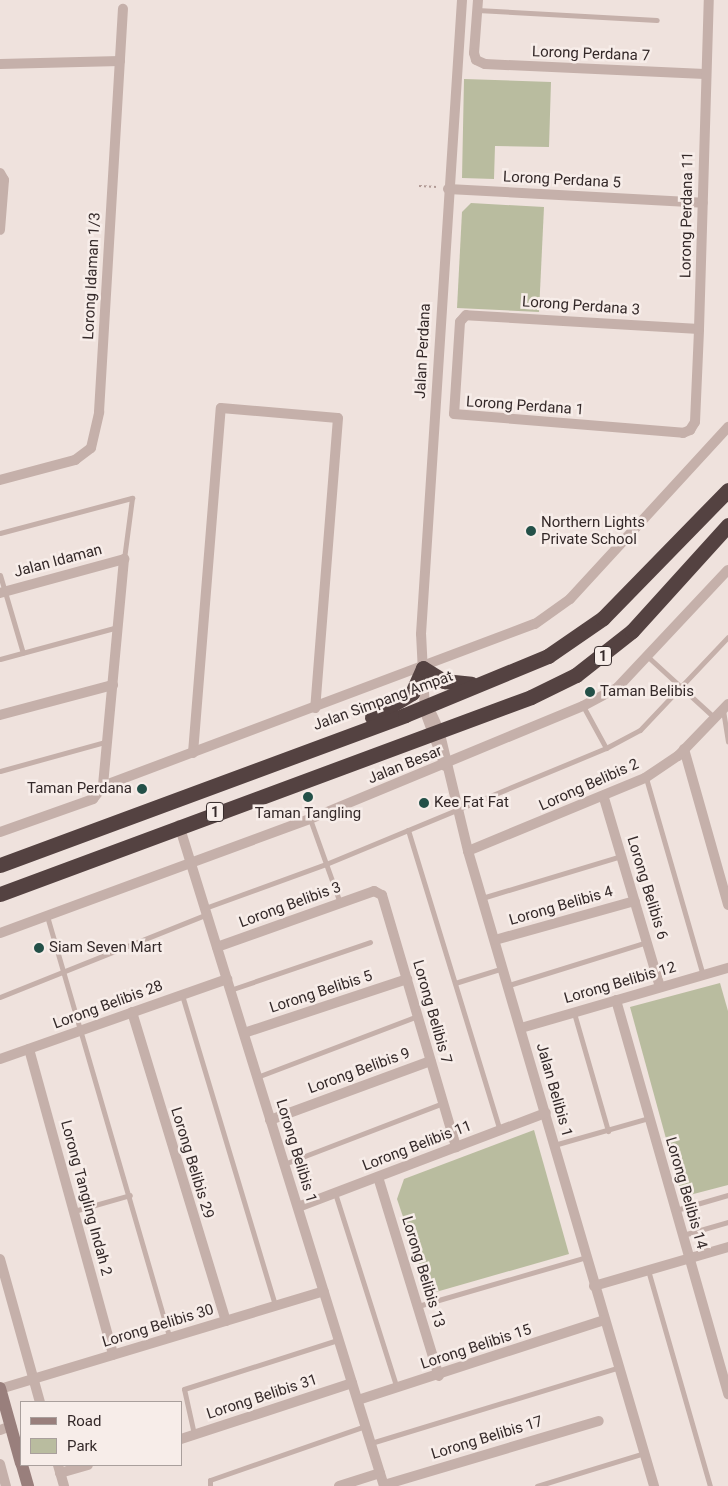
<!DOCTYPE html>
<html>
<head>
<meta charset="utf-8">
<style>
	body { margin:0 }
	#map { position:relative; width:728px; height:1486px; overflow:hidden; background:#efe2dd; font-family:Roboto,sans-serif }
	div>[style] { position:absolute }
	.green>* { inset:0; background:#b9bc9f }
	.path>* { height:2px; margin-top:-1px; transform-origin:0; background:repeating-linear-gradient(90deg,#b19a95 0 2.5px,transparent 0 5px) }
	.lane>* { height:5px; margin:-2.5px; padding:0 2.5px; transform-origin:2.5px; border-radius:2.5px; background:#c5b0aa }
	.street>* { height:10px; margin:-5px; padding:0 5px; transform-origin:5px; border-radius:5px; background:#c5b0aa }
	.secondary>* { height:12px; margin:-6px; padding:0 6px; transform-origin:6px; border-radius:6px; background:#997f7c }
	.highway>* { height:15px; margin:-7.5px; padding:0 7.5px; transform-origin:7.5px; border-radius:7.5px; background:#544241 }
	.dots>* { width:14px; height:14px; translate:-50% -50%; box-sizing:border-box; border:2px solid #f7ede9; border-radius:50% }
	span { translate:-50% -50%; white-space:nowrap; text-align:center; line-height:1.15; -webkit-text-stroke:5px #f7ede9; paint-order:stroke }
	.shield-label span { padding:1px 4px; background:#f7ede9; border:1px solid; border-radius:4px; -webkit-text-stroke-width:0 }
	.shield-label { font-size:14px; color:#342929; font-weight:700 }
	.street-label { font-size:15px; color:#342929 }
	.poi-label { font-size:15px; color:#342929 }
	.left { translate:0 -50%; text-align:left }
	.right { translate:-100% -50%; text-align:right }
	.legend { position:absolute; left:20px; top:1401px; width:162px; height:65px; box-sizing:border-box; background:#f7ede9; border:1px solid #a99f9c; margin:0; padding:6px 9px; list-style:none; font-size:15px; color:#342929 }
	.legend li { display:flex; align-items:center; gap:10px; height:25px }
	.legend b { width:25px; border:1px solid #a99f9c }
</style>
</head>
<body>
<div id="map">
	<div class="green">
		<div style="clip-path:polygon(464px 79px,551px 82px,549px 147px,495px 146px,494px 179px,462px 178px)"></div>
		<div style="clip-path:polygon(471px 203px,544px 207px,539px 312px,457px 308px,462px 212px)"></div>
		<div style="clip-path:polygon(720px 983px,728px 1011px,728px 1185px,682px 1197px,630px 1007px)"></div>
		<div style="clip-path:polygon(534px 1130px,569px 1254px,429px 1294px,397px 1199px,404px 1179px)"></div>
	</div>
	<div class="path">
		<div style="left:419px;top:186px;width:18px;rotate:3deg"></div>
	</div>
	<div class="lane">
		<div style="left:477px;top:10px;width:180px;rotate:3.2deg"></div>
		<div style="left:0;top:533px;width:137px;rotate:-14.9deg"></div>
		<div style="left:132px;top:498px;width:62px;rotate:97.5deg"></div>
		<div style="left:0;top:575px;width:81px;rotate:73.6deg"></div>
		<div style="left:647px;top:656px;width:92px;rotate:42.4deg"></div>
		<div style="left:0;top:659px;width:122px;rotate:-15.2deg"></div>
		<div style="left:583px;top:706px;width:48px;rotate:61.3deg"></div>
		<div style="left:723px;top:710px;width:32px;rotate:81deg"></div>
		<div style="left:0;top:771px;width:112px;rotate:-15.5deg"></div>
		<div style="left:646px;top:778px;width:205px;rotate:73.9deg"></div>
		<div style="left:310px;top:819px;width:89px;rotate:70.3deg"></div>
		<div style="left:408px;top:830px;width:315px;rotate:73deg"></div>
		<div style="left:482px;top:898px;width:145px;rotate:-16.8deg"></div>
		<div style="left:205px;top:908px;width:129px;rotate:-20deg"></div>
		<div style="left:326px;top:864px;width:303px;rotate:-22.5deg"></div>
		<div style="left:606px;top:748px;width:38px;rotate:-28deg"></div>
		<div style="left:640px;top:730px;width:128px;rotate:-46.6deg"></div>
		<div style="left:47px;top:916px;width:438px;rotate:73.8deg"></div>
		<div style="left:455px;top:983px;width:50px;rotate:-17.4deg"></div>
		<div style="left:509px;top:985px;width:145px;rotate:-17.3deg"></div>
		<div style="left:230px;top:990px;width:148px;rotate:-18.9deg"></div>
		<div style="left:182px;top:995px;width:324px;rotate:73.3deg"></div>
		<div style="left:0;top:997px;width:223px;rotate:-21.8deg"></div>
		<div style="left:574px;top:1013px;width:123px;rotate:73.9deg"></div>
		<div style="left:257px;top:1077px;width:172px;rotate:-20.8deg"></div>
		<div style="left:554px;top:1145px;width:99px;rotate:-15.9deg"></div>
		<div style="left:284px;top:1164px;width:170px;rotate:-21deg"></div>
		<div style="left:335px;top:1193px;width:205px;rotate:72.4deg"></div>
		<div style="left:676px;top:1210px;width:54px;rotate:-16.1deg"></div>
		<div style="left:74px;top:1211px;width:58px;rotate:-15.9deg"></div>
		<div style="left:683px;top:1235px;width:47px;rotate:-16.1deg"></div>
		<div style="left:648px;top:1270px;width:225px;rotate:74deg"></div>
		<div style="left:418px;top:1306px;width:176px;rotate:-16.2deg"></div>
		<div style="left:194px;top:1434px;width:46px;rotate:-102.5deg"></div>
		<div style="left:184px;top:1389px;width:162px;rotate:-17.7deg"></div>
		<div style="left:371px;top:1443px;width:259px;rotate:-17deg"></div>
		<div style="left:210px;top:1486px;width:6px;rotate:-90deg"></div>
		<div style="left:210px;top:1480px;width:164px;rotate:-19.2deg"></div>
		<div style="left:537px;top:1486px;width:112px;rotate:-17.1deg"></div>
	</div>
	<div class="street">
		<div style="left:478px;top:0;width:53px;rotate:94.3deg"></div>
		<div style="left:474px;top:53px;width:7px;rotate:74deg"></div>
		<div style="left:476px;top:60px;width:10px;rotate:24deg"></div>
		<div style="left:485px;top:64px;width:220px;rotate:2.6deg"></div>
		<div style="left:0;top:64px;width:120px;rotate:-1.4deg"></div>
		<div style="left:0;top:173px;width:8px;rotate:60deg"></div>
		<div style="left:4px;top:180px;width:50px;rotate:94.6deg"></div>
		<div style="left:448px;top:189px;width:255px;rotate:3.1deg"></div>
		<div style="left:699px;top:329px;width:233px;rotate:-176.6deg"></div>
		<div style="left:466px;top:315px;width:9px;rotate:131deg"></div>
		<div style="left:460px;top:322px;width:92px;rotate:93.7deg"></div>
		<div style="left:454px;top:414px;width:230px;rotate:4.7deg"></div>
		<div style="left:683px;top:433px;width:8px;rotate:-23deg"></div>
		<div style="left:690px;top:430px;width:9px;rotate:-58deg"></div>
		<div style="left:695px;top:422px;width:93px;rotate:-87.5deg"></div>
		<div style="left:699px;top:329px;width:329px;rotate:-88.3deg"></div>
		<div style="left:0;top:480px;width:78px;rotate:-14.9deg"></div>
		<div style="left:75px;top:460px;width:20px;rotate:-37deg"></div>
		<div style="left:91px;top:448px;width:37px;rotate:-77deg"></div>
		<div style="left:99px;top:412px;width:404px;rotate:-86.6deg"></div>
		<div style="left:0;top:593px;width:129px;rotate:-15.3deg"></div>
		<div style="left:124px;top:559px;width:228px;rotate:95.3deg"></div>
		<div style="left:427px;top:704px;width:29px;rotate:65deg"></div>
		<div style="left:439px;top:730px;width:124px;rotate:76.5deg"></div>
		<div style="left:468px;top:851px;width:662px;rotate:73.67deg"></div>
		<div style="left:0;top:715px;width:117px;rotate:-14.9deg"></div>
		<div style="left:684px;top:749px;width:162px;rotate:74.2deg"></div>
		<div style="left:193px;top:753px;width:346px;rotate:-85.4deg"></div>
		<div style="left:221px;top:408px;width:117px;rotate:4.9deg"></div>
		<div style="left:338px;top:418px;width:291px;rotate:94.5deg"></div>
		<div style="left:445px;top:766px;width:58px;rotate:-110.3deg"></div>
		<div style="left:425px;top:712px;width:78px;rotate:-92.9deg"></div>
		<div style="left:421px;top:634px;width:635px;rotate:-86.3deg"></div>
		<div style="left:103px;top:786px;width:461px;rotate:-20.6deg"></div>
		<div style="left:535px;top:624px;width:43px;rotate:-35.5deg"></div>
		<div style="left:570px;top:599px;width:234px;rotate:-47.4deg"></div>
		<div style="left:604px;top:798px;width:197px;rotate:73.5deg"></div>
		<div style="left:179px;top:825px;width:692px;rotate:72.77deg"></div>
		<div style="left:0;top:832px;width:99px;rotate:-19.5deg"></div>
		<div style="left:93px;top:799px;width:16px;rotate:-52deg"></div>
		<div style="left:468px;top:851px;width:191px;rotate:-22.4deg"></div>
		<div style="left:645px;top:778px;width:40px;rotate:-34deg"></div>
		<div style="left:678px;top:756px;width:72px;rotate:-46.1deg"></div>
		<div style="left:0;top:933px;width:330px;rotate:-20.2deg"></div>
		<div style="left:310px;top:819px;width:295px;rotate:-22.5deg"></div>
		<div style="left:583px;top:706px;width:38px;rotate:-28deg"></div>
		<div style="left:617px;top:688px;width:162px;rotate:-46.8deg"></div>
		<div style="left:495px;top:940px;width:145px;rotate:-15.6deg"></div>
		<div style="left:217px;top:947px;width:167px;rotate:-19.6deg"></div>
		<div style="left:374px;top:891px;width:9px;rotate:27deg"></div>
		<div style="left:382px;top:895px;width:263px;rotate:73.6deg"></div>
		<div style="left:616px;top:1000px;width:410px;rotate:74.1deg"></div>
		<div style="left:132px;top:1012px;width:323px;rotate:73.1deg"></div>
		<div style="left:521px;top:1028px;width:216px;rotate:-16.2deg"></div>
		<div style="left:244px;top:1033px;width:172px;rotate:-18.3deg"></div>
		<div style="left:29px;top:1049px;width:317px;rotate:74.6deg"></div>
		<div style="left:0;top:1059px;width:241px;rotate:-19.4deg"></div>
		<div style="left:270px;top:1120px;width:171px;rotate:-20.2deg"></div>
		<div style="left:378px;top:1177px;width:208px;rotate:73deg"></div>
		<div style="left:298px;top:1207px;width:265px;rotate:-20.8deg"></div>
		<div style="left:0;top:1259px;width:148px;rotate:74.4deg"></div>
		<div style="left:594px;top:1286px;width:140px;rotate:-16.2deg"></div>
		<div style="left:0;top:1389px;width:338px;rotate:-16.8deg"></div>
		<div style="left:358px;top:1400px;width:259px;rotate:-18deg"></div>
		<div style="left:0;top:1430px;width:12px;rotate:-20deg"></div>
		<div style="left:181px;top:1439px;width:180px;rotate:-18.1deg"></div>
		<div style="left:0;top:1464px;width:23px;rotate:75deg"></div>
		<div style="left:58px;top:1465px;width:22px;rotate:74deg"></div>
		<div style="left:60px;top:1473px;width:29px;rotate:-16deg"></div>
		<div style="left:384px;top:1485px;width:224px;rotate:-16.6deg"></div>
		<div style="left:339px;top:1486px;width:43px;rotate:-17.6deg"></div>
	</div>
	<div class="secondary">
		<div style="left:0;top:1388px;width:78px;rotate:74.4deg"></div>
		<div style="left:22px;top:1465px;width:22px;rotate:74deg"></div>
	</div>
	<div class="highway">
		<div style="left:372px;top:717px;width:47px;rotate:-31deg"></div>
		<div style="left:412px;top:693px;width:27px;rotate:-66deg"></div>
		<div style="left:423px;top:668px;width:25px;rotate:32deg"></div>
		<div style="left:444px;top:681px;width:27px;rotate:6deg"></div>
		<div style="left:0;top:865px;width:432px;rotate:-20.3deg"></div>
		<div style="left:405px;top:715px;width:155px;rotate:-22.4deg"></div>
		<div style="left:548px;top:656px;width:67px;rotate:-34.6deg"></div>
		<div style="left:603px;top:618px;width:179px;rotate:-45.7deg"></div>
		<div style="left:0;top:894px;width:566px;rotate:-20.35deg"></div>
		<div style="left:531px;top:697px;width:50px;rotate:-26.1deg"></div>
		<div style="left:576px;top:675px;width:71px;rotate:-38.2deg"></div>
		<div style="left:632px;top:631px;width:143px;rotate:-47.8deg"></div>
	</div>
	<div class="dots">
		<div style="left:531px;top:531px;background:#235048"></div>
		<div style="left:590px;top:692px;background:#235048"></div>
		<div style="left:142px;top:789px;background:#235048"></div>
		<div style="left:308px;top:797px;background:#235048"></div>
		<div style="left:424px;top:803px;background:#235048"></div>
		<div style="left:39px;top:948px;background:#235048"></div>
	</div>
	<div class="shield-label">
		<span style="left:603px;top:656px">1</span>
		<span style="left:215px;top:812px">1</span>
	</div>
	<div class="street-label">
		<span style="left:591px;top:54px;rotate:2deg">Lorong Perdana 7</span>
		<span style="left:562px;top:180px;rotate:3deg">Lorong Perdana 5</span>
		<span style="left:687px;top:215px;rotate:-89deg">Lorong Perdana 11</span>
		<span style="left:92px;top:276px;rotate:-87deg">Lorong Idaman 1/3</span>
		<span style="left:581px;top:306px;rotate:4deg">Lorong Perdana 3</span>
		<span style="left:423px;top:351px;rotate:-87deg">Jalan Perdana</span>
		<span style="left:525px;top:406px;rotate:4deg">Lorong Perdana 1</span>
		<span style="left:58px;top:561px;rotate:-15deg">Jalan Idaman</span>
		<span style="left:383px;top:701px;rotate:-20deg">Jalan Simpang Ampat</span>
		<span style="left:405px;top:765px;rotate:-22deg">Jalan Besar</span>
		<span style="left:589px;top:785px;rotate:-24deg">Lorong Belibis 2</span>
		<span style="left:647px;top:888px;rotate:73deg">Lorong Belibis 6</span>
		<span style="left:290px;top:905px;rotate:-20deg">Lorong Belibis 3</span>
		<span style="left:561px;top:906px;rotate:-16deg">Lorong Belibis 4</span>
		<span style="left:620px;top:983px;rotate:-16deg">Lorong Belibis 12</span>
		<span style="left:321px;top:992px;rotate:-18deg">Lorong Belibis 5</span>
		<span style="left:108px;top:1005px;rotate:-20deg">Lorong Belibis 28</span>
		<span style="left:432px;top:1012px;rotate:74deg">Lorong Belibis 7</span>
		<span style="left:359px;top:1071px;rotate:-20deg">Lorong Belibis 9</span>
		<span style="left:554px;top:1090px;rotate:74deg">Jalan Belibis 1</span>
		<span style="left:417px;top:1146px;rotate:-21deg">Lorong Belibis 11</span>
		<span style="left:296px;top:1151px;rotate:73deg">Lorong Belibis 1</span>
		<span style="left:192px;top:1163px;rotate:73deg">Lorong Belibis 29</span>
		<span style="left:686px;top:1193px;rotate:74deg">Lorong Belibis 14</span>
		<span style="left:86px;top:1198px;rotate:75deg">Lorong Tangling Indah 2</span>
		<span style="left:423px;top:1272px;rotate:73deg">Lorong Belibis 13</span>
		<span style="left:158px;top:1326px;rotate:-17deg">Lorong Belibis 30</span>
		<span style="left:476px;top:1347px;rotate:-18deg">Lorong Belibis 15</span>
		<span style="left:262px;top:1397px;rotate:-18deg">Lorong Belibis 31</span>
		<span style="left:487px;top:1438px;rotate:-17deg">Lorong Belibis 17</span>
	</div>
	<div class="poi-label">
		<span class="left" style="left:541px;top:531px">Northern Lights<br>Private School</span>
		<span class="left" style="left:600px;top:692px">Taman Belibis</span>
		<span class="right" style="left:132px;top:789px">Taman Perdana</span>
		<span class="left" style="left:434px;top:803px">Kee Fat Fat</span>
		<span style="left:308px;top:814px">Taman Tangling</span>
		<span class="left" style="left:49px;top:948px">Siam Seven Mart</span>
	</div>
	<ul class="legend">
	<li><b style="height:6px;background:#997f7c"></b>Road</li>
	<li><b style="height:14px;background:#b9bc9f"></b>Park</li>
	</ul>
</div>
</body>
</html>
